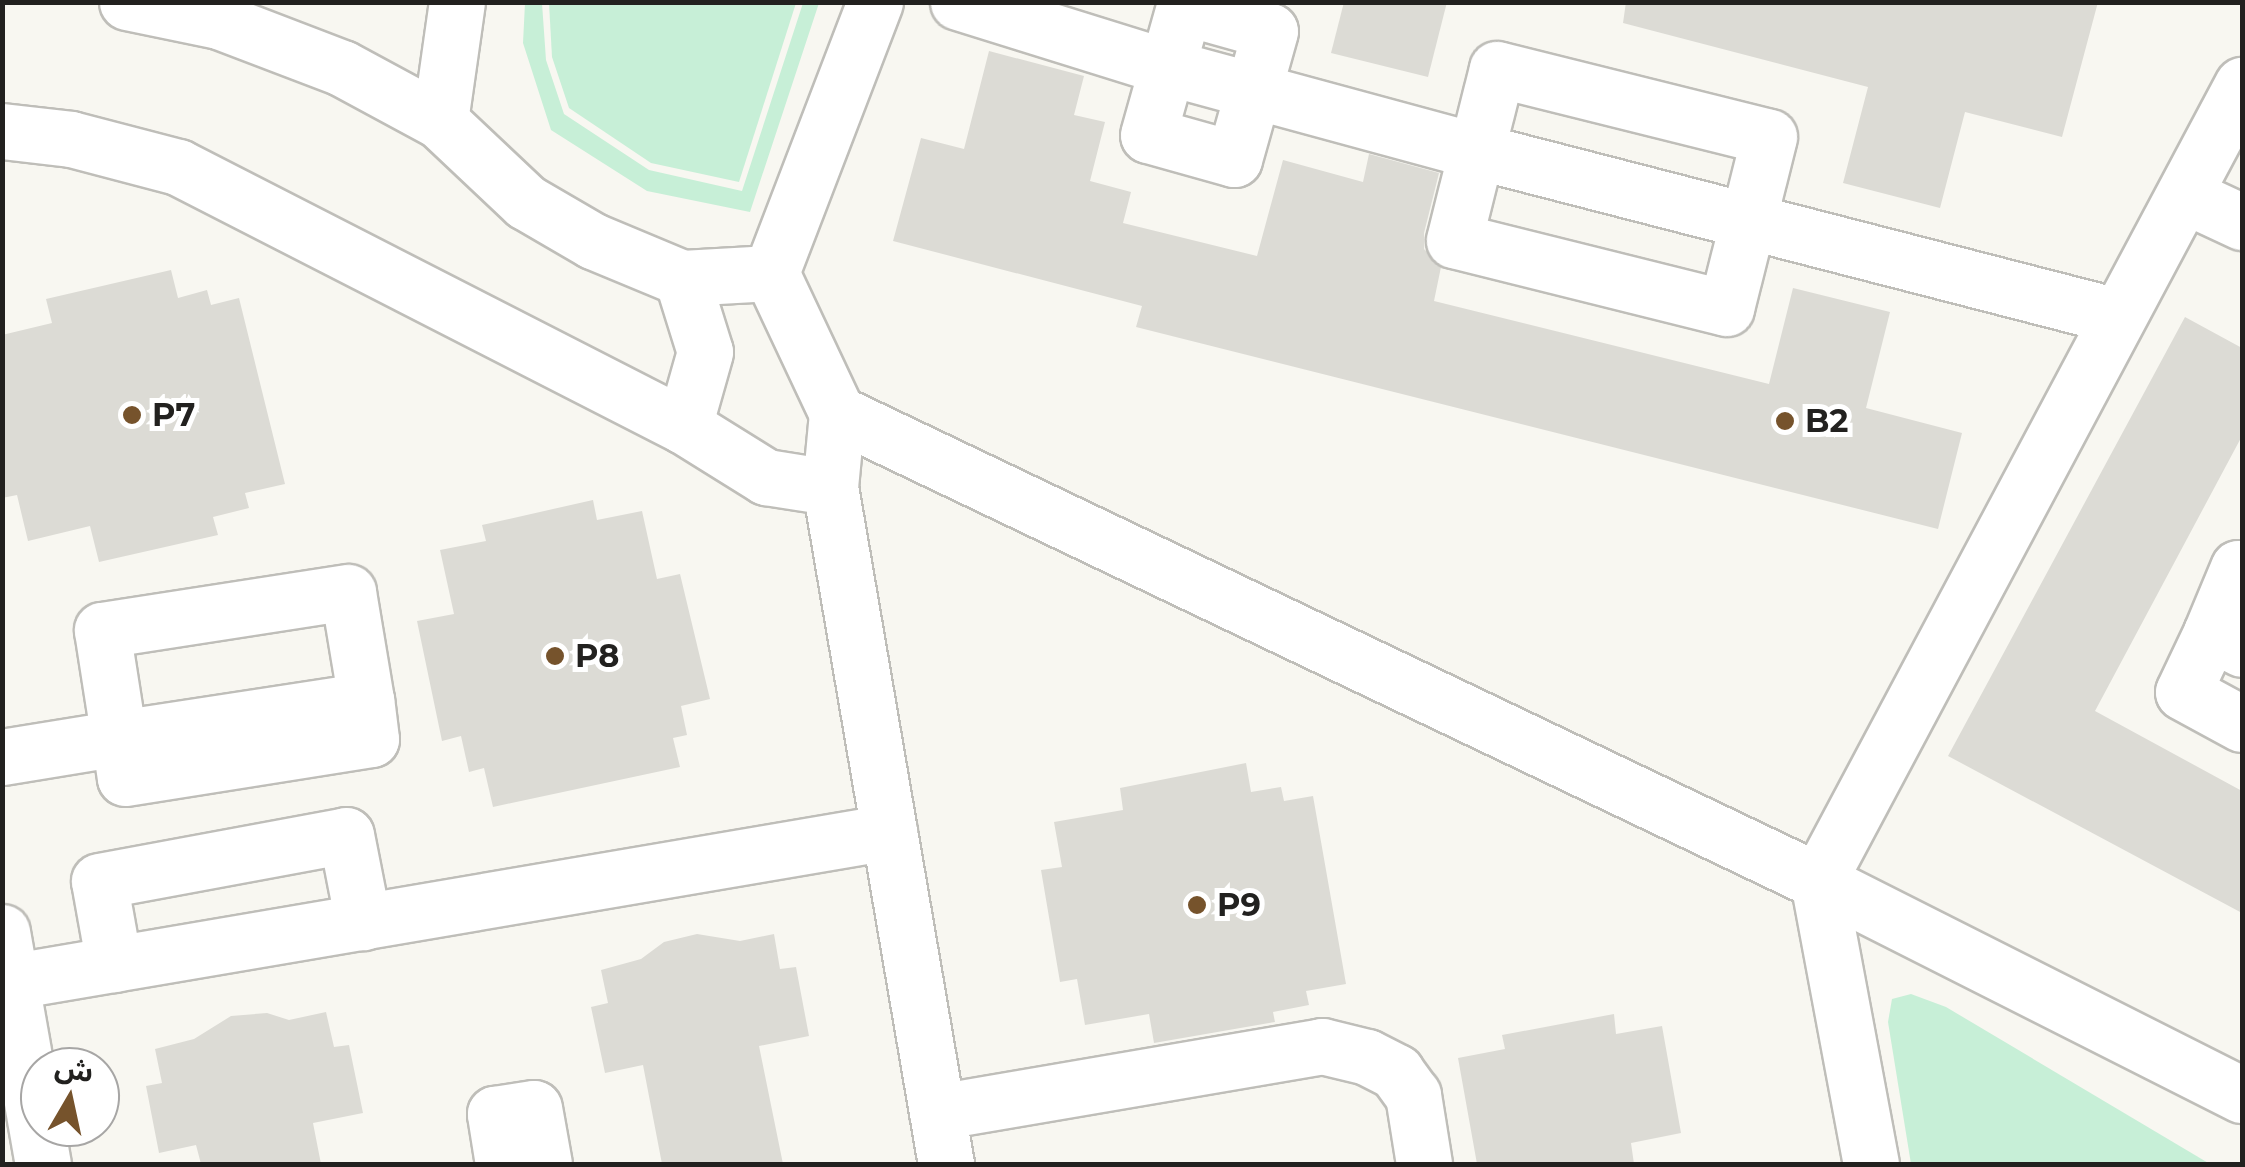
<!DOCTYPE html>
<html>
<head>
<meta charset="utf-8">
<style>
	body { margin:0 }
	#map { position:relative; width:2245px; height:1167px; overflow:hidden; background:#f8f7f1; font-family:Montserrat,"Noto Sans Arabic",sans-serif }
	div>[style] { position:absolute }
	.green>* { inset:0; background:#c7efd7 }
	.building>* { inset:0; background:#dcdbd5 }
	.roads { filter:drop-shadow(2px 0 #bfbeb9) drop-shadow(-2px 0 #bfbeb9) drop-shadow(0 2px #bfbeb9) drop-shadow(0 -2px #bfbeb9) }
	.minor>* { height:55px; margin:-27.5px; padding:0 27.5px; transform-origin:27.5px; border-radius:27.5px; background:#fff }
	.dots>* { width:28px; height:28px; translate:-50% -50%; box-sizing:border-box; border:5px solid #fff; border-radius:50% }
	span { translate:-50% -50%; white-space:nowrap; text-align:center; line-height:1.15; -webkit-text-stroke:10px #fff; paint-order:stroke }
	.poi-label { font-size:32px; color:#22211f; font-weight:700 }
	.left { translate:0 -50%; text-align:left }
	.frame { position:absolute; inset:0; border:5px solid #22211f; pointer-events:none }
	.north { position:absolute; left:20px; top:1047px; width:100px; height:100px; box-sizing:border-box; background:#fff; border:2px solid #a7a6a5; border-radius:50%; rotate:9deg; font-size:28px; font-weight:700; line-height:40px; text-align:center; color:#22211f }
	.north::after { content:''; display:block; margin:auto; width:35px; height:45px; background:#76532c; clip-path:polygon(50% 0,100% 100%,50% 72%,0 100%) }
</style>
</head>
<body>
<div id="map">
	<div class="green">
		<div style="clip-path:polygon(525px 3px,542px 3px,546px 60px,564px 114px,649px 170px,742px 191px,803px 3px,819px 3px,750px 212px,647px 191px,551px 130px,523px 43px)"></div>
		<div style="clip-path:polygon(549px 3px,796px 3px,739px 182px,651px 163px,569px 108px,552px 57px)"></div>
		<div style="clip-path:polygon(1911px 994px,1946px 1007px,2210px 1164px,1911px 1164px,1888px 1022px,1892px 999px)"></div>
	</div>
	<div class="building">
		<div style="clip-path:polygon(1344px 2px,1447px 2px,1428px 77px,1331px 53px)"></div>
		<div style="clip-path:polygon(1626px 2px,2098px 2px,2062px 137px,1965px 112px,1940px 208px,1843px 183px,1868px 87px,1623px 23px)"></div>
		<div style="clip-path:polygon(989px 51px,1084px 76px,1074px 115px,1105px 122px,1090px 181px,1131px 192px,1123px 223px,1257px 256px,1283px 160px,1363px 182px,1369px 154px,1439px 173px,1424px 233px,1424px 249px,1441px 267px,1434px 301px,1769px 384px,1793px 288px,1890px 312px,1866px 408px,1962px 433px,1938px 529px,1136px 327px,1142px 306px,893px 241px,921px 138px,964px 149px)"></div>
		<div style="clip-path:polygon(171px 270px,178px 298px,207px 290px,211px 305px,239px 298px,285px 484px,245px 493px,249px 508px,213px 517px,218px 535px,99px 562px,90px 526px,28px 541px,17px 495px,2px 498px,2px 335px,52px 323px,46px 299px)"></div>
		<div style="clip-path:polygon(2185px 317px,2242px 348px,2242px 436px,2095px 711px,2242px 791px,2242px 913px,1948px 756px)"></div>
		<div style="clip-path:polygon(593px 500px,597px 520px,642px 511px,657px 579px,680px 574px,710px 699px,681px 706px,687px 735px,673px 738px,680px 767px,493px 807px,484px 768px,469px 772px,461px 736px,442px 741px,417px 621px,454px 614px,440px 550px,486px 541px,482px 525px)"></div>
		<div style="clip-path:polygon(1246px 763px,1251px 792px,1281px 787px,1284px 801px,1313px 796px,1346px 984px,1306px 991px,1309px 1005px,1273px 1012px,1275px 1022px,1154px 1043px,1149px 1014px,1085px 1025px,1077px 979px,1060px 982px,1041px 870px,1062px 867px,1054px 822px,1123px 810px,1120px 788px)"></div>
		<div style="clip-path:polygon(697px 934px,740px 941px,774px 934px,780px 969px,796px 967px,809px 1036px,759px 1046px,783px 1164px,662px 1164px,643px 1065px,605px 1073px,591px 1007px,608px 1003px,601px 970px,641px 959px,664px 942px)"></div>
		<div style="clip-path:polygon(326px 1012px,334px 1047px,349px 1045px,363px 1113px,313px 1123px,321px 1164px,201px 1164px,196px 1145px,159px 1153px,146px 1086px,162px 1083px,155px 1049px,194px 1039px,231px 1016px,267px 1013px,289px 1020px)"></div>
		<div style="clip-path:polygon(1614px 1014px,1616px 1034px,1662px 1026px,1681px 1133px,1631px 1143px,1634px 1164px,1477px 1164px,1458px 1058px,1505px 1049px,1502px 1035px)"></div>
	</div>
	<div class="roads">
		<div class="minor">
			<div style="left:127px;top:2px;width:94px;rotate:11.7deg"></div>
			<div style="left:219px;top:21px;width:132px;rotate:20.9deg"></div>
			<div style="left:342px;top:68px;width:111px;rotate:28.4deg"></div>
			<div style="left:440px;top:121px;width:118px;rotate:43.3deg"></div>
			<div style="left:526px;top:202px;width:78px;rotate:30.2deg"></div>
			<div style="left:593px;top:241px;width:96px;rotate:22.6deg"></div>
			<div style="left:682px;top:278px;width:89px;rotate:-3.2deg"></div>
			<div style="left:875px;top:2px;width:290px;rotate:111deg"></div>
			<div style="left:771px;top:273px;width:155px;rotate:64.8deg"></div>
			<div style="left:837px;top:413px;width:74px;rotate:95.4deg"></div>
			<div style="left:830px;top:487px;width:687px;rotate:80.28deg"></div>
			<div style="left:958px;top:2px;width:219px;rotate:17.3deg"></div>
			<div style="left:1167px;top:67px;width:321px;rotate:15.2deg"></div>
			<div style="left:1477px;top:151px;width:661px;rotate:14.46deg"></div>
			<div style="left:1184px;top:7px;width:89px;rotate:15.6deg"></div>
			<div style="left:1270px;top:31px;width:133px;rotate:105.7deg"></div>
			<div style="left:1234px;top:159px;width:89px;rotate:-164.4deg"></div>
			<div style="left:1148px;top:135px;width:133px;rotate:-74.3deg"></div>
			<div style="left:1497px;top:69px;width:280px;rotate:14deg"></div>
			<div style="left:1769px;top:137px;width:176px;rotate:104.1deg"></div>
			<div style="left:1726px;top:308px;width:280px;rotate:-166deg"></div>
			<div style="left:1454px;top:240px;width:176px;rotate:-75.9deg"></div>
			<div style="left:440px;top:121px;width:120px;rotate:-81.9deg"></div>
			<div style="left:2px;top:131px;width:69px;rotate:6.6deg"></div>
			<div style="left:71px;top:139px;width:111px;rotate:14.7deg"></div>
			<div style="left:178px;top:167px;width:568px;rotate:27.11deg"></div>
			<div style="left:684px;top:426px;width:97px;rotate:31.9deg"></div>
			<div style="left:766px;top:477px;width:65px;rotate:8.9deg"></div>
			<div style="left:2186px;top:196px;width:62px;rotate:24.9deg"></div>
			<div style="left:682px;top:278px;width:77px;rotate:72.7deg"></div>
			<div style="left:705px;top:352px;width:77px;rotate:105.8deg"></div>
			<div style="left:837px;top:413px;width:1087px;rotate:25.5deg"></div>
			<div style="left:1818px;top:881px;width:475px;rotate:26.8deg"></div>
			<div style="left:2242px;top:570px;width:4px;rotate:-153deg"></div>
			<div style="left:2238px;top:568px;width:70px;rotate:112.6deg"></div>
			<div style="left:2211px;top:633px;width:35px;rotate:27deg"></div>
			<div style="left:2211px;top:633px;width:65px;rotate:115.4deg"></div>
			<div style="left:2183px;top:692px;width:67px;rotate:28.5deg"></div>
			<div style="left:2px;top:757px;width:119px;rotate:-9.2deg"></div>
			<div style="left:119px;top:738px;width:250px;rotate:-8.7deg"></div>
			<div style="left:366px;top:700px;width:109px;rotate:-99.5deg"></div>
			<div style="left:348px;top:592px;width:249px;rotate:171.2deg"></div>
			<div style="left:102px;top:630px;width:109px;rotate:81.1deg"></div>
			<div style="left:119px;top:738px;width:40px;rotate:81.5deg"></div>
			<div style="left:125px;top:778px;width:249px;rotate:-9deg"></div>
			<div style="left:371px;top:739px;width:39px;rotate:-97deg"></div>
			<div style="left:2px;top:932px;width:236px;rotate:80deg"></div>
			<div style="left:114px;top:964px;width:84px;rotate:-100.2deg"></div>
			<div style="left:99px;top:881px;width:251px;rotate:-10.5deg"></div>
			<div style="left:346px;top:835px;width:89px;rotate:78.9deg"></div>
			<div style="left:2px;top:983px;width:900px;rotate:-9.66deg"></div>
			<div style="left:937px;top:1112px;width:391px;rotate:-9.7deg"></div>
			<div style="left:1322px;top:1046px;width:46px;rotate:13.7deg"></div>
			<div style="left:1367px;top:1057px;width:33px;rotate:27deg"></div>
			<div style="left:1396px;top:1072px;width:29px;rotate:54deg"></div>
			<div style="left:1413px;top:1095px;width:70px;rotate:80.9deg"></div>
			<div style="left:503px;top:1164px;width:51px;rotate:-99.1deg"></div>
			<div style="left:495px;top:1114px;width:39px;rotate:-9deg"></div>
			<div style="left:534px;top:1108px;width:57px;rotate:79.9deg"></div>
			<div style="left:1871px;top:1164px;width:288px;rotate:-100.6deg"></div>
			<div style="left:1818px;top:881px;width:902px;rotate:-61.96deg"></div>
		</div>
	</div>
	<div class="dots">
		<div style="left:132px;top:415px;background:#76532c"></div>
		<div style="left:1785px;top:421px;background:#76532c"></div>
		<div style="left:555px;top:656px;background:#76532c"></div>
		<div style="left:1197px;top:905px;background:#76532c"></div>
	</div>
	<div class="poi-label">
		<span class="left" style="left:152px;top:415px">P7</span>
		<span class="left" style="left:1805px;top:421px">B2</span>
		<span class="left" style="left:575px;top:656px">P8</span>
		<span class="left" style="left:1217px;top:905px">P9</span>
	</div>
	<div class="frame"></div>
	<div class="north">ش</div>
</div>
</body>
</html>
